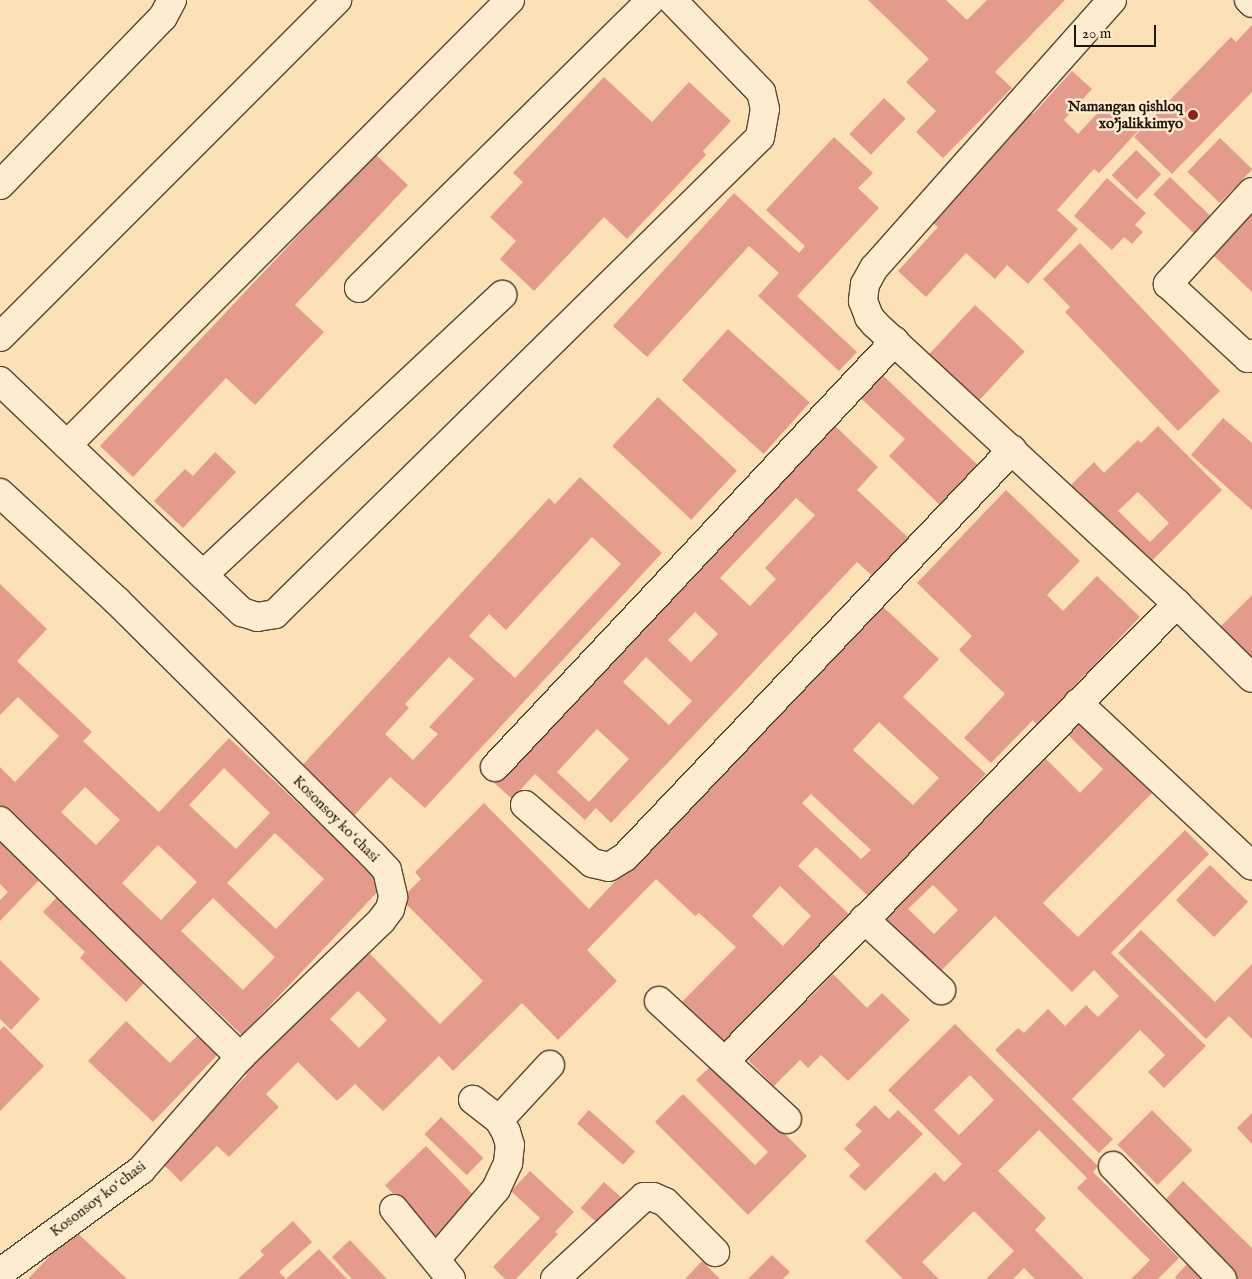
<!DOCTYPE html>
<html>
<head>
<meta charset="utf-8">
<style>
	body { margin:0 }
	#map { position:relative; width:1252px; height:1279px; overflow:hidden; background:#fce1b7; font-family:"IM FELL English",serif }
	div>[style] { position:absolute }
	.building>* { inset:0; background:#e49b8b; transform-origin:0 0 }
	.roads { filter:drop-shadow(1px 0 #584732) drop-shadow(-1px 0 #584732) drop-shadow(0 1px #584732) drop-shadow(0 -1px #584732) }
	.minor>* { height:28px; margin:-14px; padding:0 14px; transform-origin:14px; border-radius:14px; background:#fdecd0 }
	.dots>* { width:14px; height:14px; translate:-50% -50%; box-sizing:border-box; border:2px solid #fdecd0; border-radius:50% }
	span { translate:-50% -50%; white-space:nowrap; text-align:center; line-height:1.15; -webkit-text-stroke:5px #fdecd0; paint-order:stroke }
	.poi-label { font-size:15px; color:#211405; font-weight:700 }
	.right { translate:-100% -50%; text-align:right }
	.street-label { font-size:15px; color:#211405 }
	.scale { position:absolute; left:1074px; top:25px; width:82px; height:22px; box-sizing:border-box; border:2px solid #211405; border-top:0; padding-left:6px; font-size:15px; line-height:18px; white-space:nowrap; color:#211405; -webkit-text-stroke:4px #fdecd0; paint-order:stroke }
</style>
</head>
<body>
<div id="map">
	<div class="building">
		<div style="clip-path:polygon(868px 0,946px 0,967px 20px,987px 0,1065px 0,995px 72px,1012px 88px,943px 158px,916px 132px,936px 111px,906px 82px,929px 59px)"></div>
		<div style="clip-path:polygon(1252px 25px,1252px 92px,1172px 174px,1134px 137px,1231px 37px,1236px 42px)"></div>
		<div style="clip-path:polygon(1072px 71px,1092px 89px,1064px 120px,1078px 134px,1107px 103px,1138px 131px,1099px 173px,1094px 169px,1057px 210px,1078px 229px,1028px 284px,1007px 265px,995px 279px,966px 253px,926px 297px,898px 271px,938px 227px,927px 218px,1027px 108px,1033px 114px)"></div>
		<div style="clip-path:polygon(604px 77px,652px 122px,689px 82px,731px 121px,703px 151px,706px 155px,627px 239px,604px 217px,534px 291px,500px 259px,516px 241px,490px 217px,523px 182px,513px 173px)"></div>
		<div style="left:884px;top:98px;width:30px;height:50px;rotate:44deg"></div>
		<div style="clip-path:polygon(834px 137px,873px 173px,858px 188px,879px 208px,797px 296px,857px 352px,839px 371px,758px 296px,779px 273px,749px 246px,647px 357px,613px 326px,734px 193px,799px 253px,805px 246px,766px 210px)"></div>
		<div style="left:1220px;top:138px;width:45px;height:47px;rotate:44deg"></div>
		<div style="left:1136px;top:150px;width:35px;height:35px;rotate:44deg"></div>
		<div style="clip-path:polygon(375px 154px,408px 185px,295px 305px,324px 332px,255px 405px,226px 378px,133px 477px,100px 446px)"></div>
		<div style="left:1170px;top:177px;width:58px;height:24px;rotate:44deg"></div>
		<div style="clip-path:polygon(1107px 178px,1146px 213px,1135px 225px,1143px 232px,1132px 244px,1124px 237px,1112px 250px,1074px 216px)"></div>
		<div style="clip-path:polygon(1252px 213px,1252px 292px,1213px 255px)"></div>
		<div style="clip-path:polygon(1080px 243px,1220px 391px,1178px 431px,1065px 312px,1070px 307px,1043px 279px)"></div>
		<div style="left:975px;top:305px;width:68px;height:67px;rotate:43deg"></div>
		<div style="left:728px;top:329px;width:110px;height:69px;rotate:42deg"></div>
		<div style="clip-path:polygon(877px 370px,982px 469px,944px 509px,889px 456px,905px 439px,855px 393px)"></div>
		<div style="left:658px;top:397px;width:108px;height:67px;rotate:43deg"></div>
		<div style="clip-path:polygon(1223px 418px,1252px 443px,1252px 510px,1191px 455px)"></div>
		<div style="clip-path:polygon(evenodd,829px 420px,878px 467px,857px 490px,913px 542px,877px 580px,857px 562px,611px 823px,596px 808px,585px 820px,535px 774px,512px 799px,490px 779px,829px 420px,796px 498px,815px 515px,765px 568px,776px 579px,750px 606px,720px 578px,796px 498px,829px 420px,695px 612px,718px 634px,691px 662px,668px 640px,695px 612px,829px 420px,646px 657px,692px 701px,669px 725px,623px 682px,646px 657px,829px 420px,597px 729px,629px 759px,589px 802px,557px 772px,597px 729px)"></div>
		<div style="clip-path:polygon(evenodd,1158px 426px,1222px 490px,1143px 570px,1065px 491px,1094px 462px,1104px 473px,1138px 440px,1141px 443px,1158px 426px,1138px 492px,1169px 523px,1150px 542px,1118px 511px,1138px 492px)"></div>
		<div style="clip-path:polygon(215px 452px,236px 472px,183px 528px,154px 501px,185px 469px,193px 476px)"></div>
		<div style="clip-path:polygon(evenodd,580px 477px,662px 553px,425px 808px,390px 777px,350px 820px,297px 771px,549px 498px,555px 504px,580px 477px,592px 537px,621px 564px,515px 678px,469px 636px,489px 614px,506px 630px,592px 537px,580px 477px,449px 657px,474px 679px,429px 727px,438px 734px,413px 760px,385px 734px,409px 708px,405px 704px,449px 657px)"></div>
		<div style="clip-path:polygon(1006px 490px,1080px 561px,1047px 595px,1063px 611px,1097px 576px,1140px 617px,1037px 725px,1033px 720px,991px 763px,964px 738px,1005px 694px,959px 650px,972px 636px,917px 583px)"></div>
		<div style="clip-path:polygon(evenodd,0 584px,47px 629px,17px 661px,92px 732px,83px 741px,159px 812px,229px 738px,384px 885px,242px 1035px,0 805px,0 767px,15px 782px,59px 736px,18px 697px,0 715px,0 584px,224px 768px,270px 813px,236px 849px,189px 805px,224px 768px,0 584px,85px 787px,120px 820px,96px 845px,61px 812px,85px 787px,0 584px,275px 833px,324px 879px,276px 929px,227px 883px,275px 833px,0 584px,158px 845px,197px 882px,161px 920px,122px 883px,158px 845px,0 584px,213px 898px,275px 957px,243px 990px,181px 931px,213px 898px)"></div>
		<div style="clip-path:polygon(1252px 595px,1252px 673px,1213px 634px)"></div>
		<div style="clip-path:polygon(evenodd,879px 603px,939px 659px,903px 697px,986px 774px,869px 897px,816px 847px,798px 866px,851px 916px,727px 1048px,680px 1004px,736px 947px,699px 913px,695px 916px,656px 879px,587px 950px,617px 981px,558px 1040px,522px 1003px,453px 1071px,439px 1056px,383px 1111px,355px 1084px,337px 1101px,298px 1062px,266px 1094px,279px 1107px,229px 1157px,217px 1146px,181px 1182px,160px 1161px,247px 1075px,242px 1070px,364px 948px,440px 1024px,483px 981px,401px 899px,421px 879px,415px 872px,484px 803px,589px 909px,879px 603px,879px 722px,939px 778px,913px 805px,853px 750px,879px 722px,879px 603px,811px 794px,871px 850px,861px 859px,802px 803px,811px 794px,879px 603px,780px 886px,811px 916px,783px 946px,752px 916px,780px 886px,879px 603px,358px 991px,387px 1020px,359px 1048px,330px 1019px,358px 991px)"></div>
		<div style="clip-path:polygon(evenodd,1078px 721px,1135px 776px,1138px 773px,1155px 790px,1043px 903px,1078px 937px,1185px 830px,1209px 854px,1111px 953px,1206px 1046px,1164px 1088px,1148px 1072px,1165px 1055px,1140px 1030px,1072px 1099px,1113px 1139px,1099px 1153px,995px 1050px,1018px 1028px,1024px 1033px,1048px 1009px,1065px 1026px,1086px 1005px,1098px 1017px,1119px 996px,1094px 970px,1072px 992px,995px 916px,935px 977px,879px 922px,1043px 756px,1080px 793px,1103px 769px,1066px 733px,1078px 721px,933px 885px,958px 910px,934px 934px,908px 909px,933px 885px)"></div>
		<div style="clip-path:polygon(0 836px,42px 877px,0 921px,0 900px,8px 892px,0 884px)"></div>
		<div style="left:1210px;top:865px;width:53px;height:49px;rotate:44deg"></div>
		<div style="clip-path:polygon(57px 897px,99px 937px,149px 978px,126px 1002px,80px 958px,85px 952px,43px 912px)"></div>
		<div style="clip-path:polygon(1141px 930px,1215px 1002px,1252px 964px,1252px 1039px,1229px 1016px,1206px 1039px,1118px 953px)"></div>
		<div style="clip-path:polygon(0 960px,40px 999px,11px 1030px,0 1019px)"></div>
		<div style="clip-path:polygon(833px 974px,867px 1008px,882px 993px,910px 1020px,848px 1081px,821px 1055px,808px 1068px,800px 1060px,774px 1086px,748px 1060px)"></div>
		<div style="clip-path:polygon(126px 1021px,170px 1063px,203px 1030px,223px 1049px,153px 1122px,88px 1061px)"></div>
		<div style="clip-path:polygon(evenodd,955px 1024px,1098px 1166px,1093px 1172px,1179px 1258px,1158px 1279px,1131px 1279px,1150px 1260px,1077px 1188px,1087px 1178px,1039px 1130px,998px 1171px,1046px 1218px,1035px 1230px,1084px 1279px,1035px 1279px,1024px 1268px,1013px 1279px,986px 1279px,1014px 1251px,974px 1211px,922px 1262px,939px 1279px,903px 1279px,865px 1241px,935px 1172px,944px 1182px,962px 1164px,888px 1090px,955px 1024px,970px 1075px,994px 1100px,959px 1135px,934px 1110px,970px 1075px)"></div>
		<div style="clip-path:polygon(4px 1026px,44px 1066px,0 1111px,0 1030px)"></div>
		<div style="clip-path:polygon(714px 1063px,807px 1156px,748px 1215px,655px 1122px,683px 1094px,755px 1165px,768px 1152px,696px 1080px)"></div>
		<div style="clip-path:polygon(875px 1105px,889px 1119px,898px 1110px,923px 1134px,865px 1191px,849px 1176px,860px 1165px,844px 1149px,862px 1131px,855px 1125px)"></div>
		<div style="left:589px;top:1110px;width:62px;height:18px;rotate:42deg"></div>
		<div style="left:1152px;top:1110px;width:57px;height:49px;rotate:45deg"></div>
		<div style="clip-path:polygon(1252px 1113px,1252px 1144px,1237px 1128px)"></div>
		<div style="left:441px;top:1117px;width:59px;height:24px;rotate:44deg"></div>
		<div style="left:426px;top:1146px;width:72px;height:57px;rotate:46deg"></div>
		<div style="clip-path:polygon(530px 1171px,574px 1212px,555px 1232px,558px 1234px,516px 1279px,505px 1279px,493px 1267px,540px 1218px,511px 1191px)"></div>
		<div style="clip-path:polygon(1183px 1181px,1252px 1248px,1252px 1279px,1238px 1279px,1162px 1203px)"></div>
		<div style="left:604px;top:1182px;width:24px;height:35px;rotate:42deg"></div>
		<div style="clip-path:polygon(293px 1221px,312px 1242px,279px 1272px,286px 1279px,238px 1279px,264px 1255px,260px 1251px)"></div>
		<div style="clip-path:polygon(74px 1230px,127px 1279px,28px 1279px)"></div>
		<div style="clip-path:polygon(350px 1240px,387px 1279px,352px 1279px,332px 1257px)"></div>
		<div style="clip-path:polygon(319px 1249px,347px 1279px,286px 1279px)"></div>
		<div style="clip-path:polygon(772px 1255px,790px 1272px,783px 1279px,748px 1279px)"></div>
		<div style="clip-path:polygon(702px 1261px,720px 1279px,685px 1279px)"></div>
		<div style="clip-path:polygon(1190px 1261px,1208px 1279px,1177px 1279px,1175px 1277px)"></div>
	</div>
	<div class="roads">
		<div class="minor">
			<div style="left:1112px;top:0;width:358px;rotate:131.6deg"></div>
			<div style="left:874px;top:268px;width:18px;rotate:119deg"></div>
			<div style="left:865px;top:284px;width:17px;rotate:97deg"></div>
			<div style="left:863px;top:301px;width:17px;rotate:69deg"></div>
			<div style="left:869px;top:317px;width:9px;rotate:49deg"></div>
			<div style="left:875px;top:324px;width:412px;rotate:42.8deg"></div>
			<div style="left:1177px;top:604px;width:105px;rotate:44.6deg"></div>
			<div style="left:1249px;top:0;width:4px;rotate:45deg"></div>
			<div style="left:0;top:185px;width:234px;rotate:-45.9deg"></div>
			<div style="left:163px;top:17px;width:19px;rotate:-62deg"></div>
			<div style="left:1252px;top:192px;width:125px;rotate:132.4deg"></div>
			<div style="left:1168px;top:284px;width:109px;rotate:42.8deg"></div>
			<div style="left:1248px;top:358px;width:6px;rotate:-45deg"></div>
			<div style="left:359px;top:288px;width:410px;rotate:-44.6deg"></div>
			<div style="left:0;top:337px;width:477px;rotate:-45deg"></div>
			<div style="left:0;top:381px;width:335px;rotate:43.7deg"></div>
			<div style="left:242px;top:612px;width:16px;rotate:18deg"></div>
			<div style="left:257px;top:617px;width:18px;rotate:-9deg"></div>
			<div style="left:275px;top:614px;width:680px;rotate:-44.52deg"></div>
			<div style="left:760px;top:137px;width:28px;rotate:-80deg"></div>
			<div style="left:765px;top:109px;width:17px;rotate:-103deg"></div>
			<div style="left:761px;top:92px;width:128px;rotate:-134.1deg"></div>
			<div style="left:67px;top:445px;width:628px;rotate:-45.13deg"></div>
			<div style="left:0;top:493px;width:158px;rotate:42.7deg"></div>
			<div style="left:116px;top:600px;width:361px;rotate:44.8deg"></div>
			<div style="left:372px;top:854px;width:22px;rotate:47deg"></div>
			<div style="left:387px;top:870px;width:28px;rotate:77deg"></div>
			<div style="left:393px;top:897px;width:12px;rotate:104deg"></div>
			<div style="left:390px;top:909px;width:15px;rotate:127deg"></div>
			<div style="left:381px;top:921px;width:196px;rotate:136deg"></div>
			<div style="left:240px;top:1057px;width:150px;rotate:131.2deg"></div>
			<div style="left:141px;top:1170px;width:175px;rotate:143.9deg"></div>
			<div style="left:203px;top:575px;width:410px;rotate:-43.1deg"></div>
			<div style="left:1078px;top:703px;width:238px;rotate:43.1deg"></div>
			<div style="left:495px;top:767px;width:584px;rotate:-46.8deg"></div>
			<div style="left:525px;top:805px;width:89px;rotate:40.9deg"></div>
			<div style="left:592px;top:863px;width:17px;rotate:13deg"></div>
			<div style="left:609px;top:867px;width:19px;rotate:-32deg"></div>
			<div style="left:625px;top:857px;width:562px;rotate:-46.44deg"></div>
			<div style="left:0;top:821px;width:337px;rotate:44.5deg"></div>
			<div style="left:864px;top:919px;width:105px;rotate:42.7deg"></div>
			<div style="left:659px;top:1001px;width:174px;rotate:42.7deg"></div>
			<div style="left:725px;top:1061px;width:643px;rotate:-45.32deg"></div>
			<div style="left:499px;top:1120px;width:75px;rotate:-47.2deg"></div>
			<div style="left:1113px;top:1166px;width:157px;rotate:46deg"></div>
			<div style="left:394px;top:1209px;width:90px;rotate:50.8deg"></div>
			<div style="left:437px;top:1258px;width:91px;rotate:-49.5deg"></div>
			<div style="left:496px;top:1189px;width:29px;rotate:-65deg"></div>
			<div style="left:508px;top:1163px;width:18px;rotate:-84deg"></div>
			<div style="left:510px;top:1145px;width:14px;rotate:-107deg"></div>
			<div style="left:506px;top:1132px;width:14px;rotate:-120deg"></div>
			<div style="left:499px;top:1120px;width:33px;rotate:-142deg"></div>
			<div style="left:555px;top:1279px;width:121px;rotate:-42.7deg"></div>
			<div style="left:644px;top:1197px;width:9px"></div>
			<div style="left:653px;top:1197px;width:13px;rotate:23deg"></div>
			<div style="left:665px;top:1202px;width:71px;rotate:45deg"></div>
		</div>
	</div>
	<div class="dots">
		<div style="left:1193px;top:115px;background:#8f2418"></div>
	</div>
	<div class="poi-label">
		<span class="right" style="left:1183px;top:115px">Namangan qishloq<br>xo'jalikkimyo</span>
	</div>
	<div class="street-label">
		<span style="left:336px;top:819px;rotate:45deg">Kosonsoy koʻchasi</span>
		<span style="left:98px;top:1199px;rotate:-37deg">Kosonsoy koʻchasi</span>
	</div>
	<div class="scale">20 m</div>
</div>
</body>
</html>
